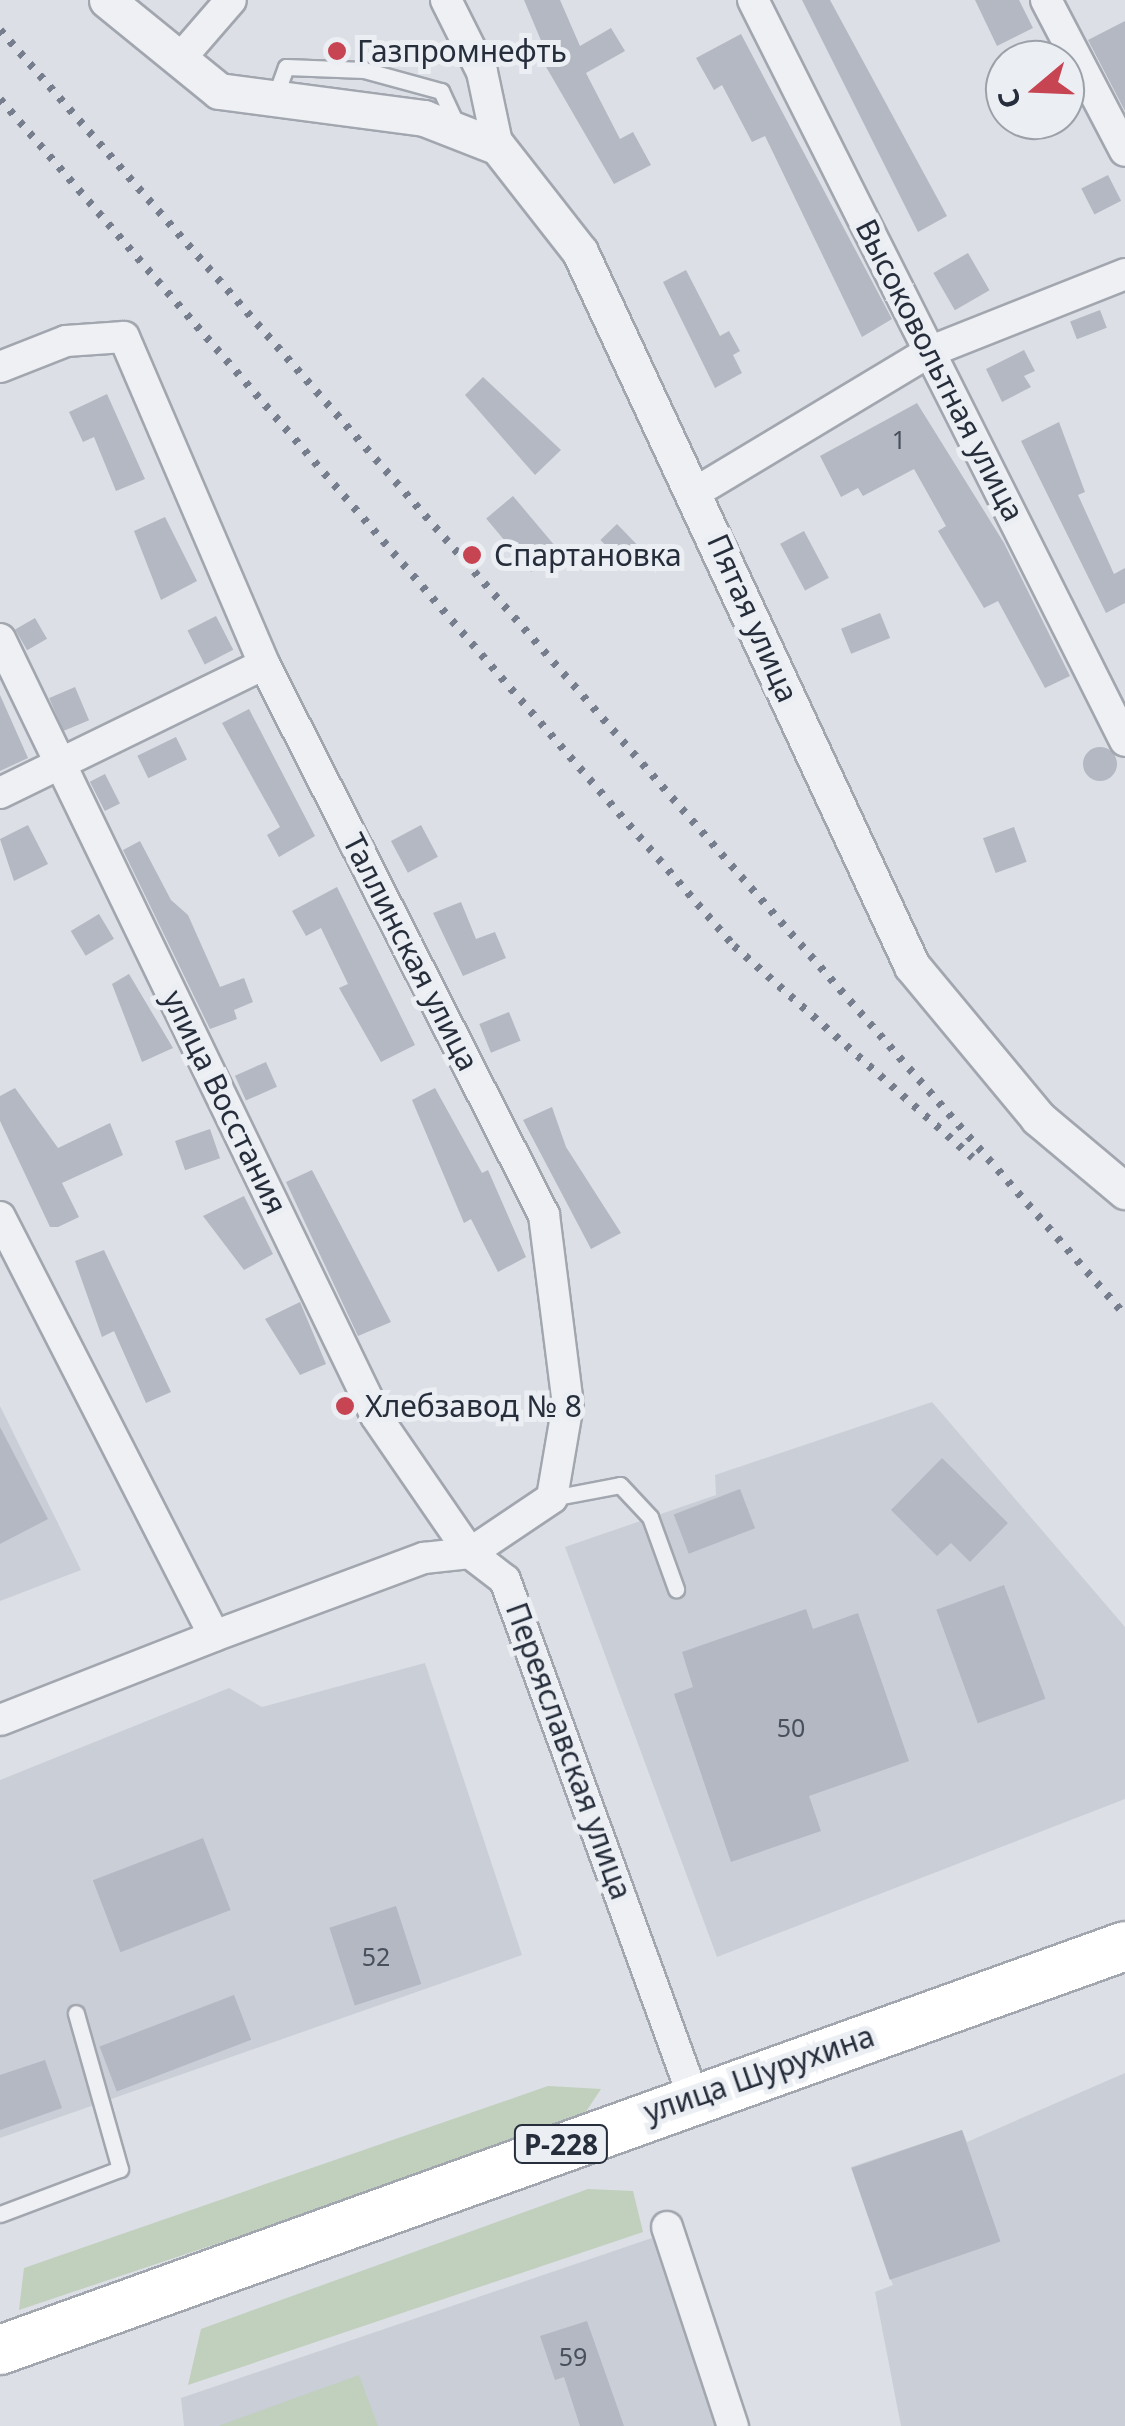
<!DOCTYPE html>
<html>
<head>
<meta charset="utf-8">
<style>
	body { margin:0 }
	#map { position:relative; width:1125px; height:2426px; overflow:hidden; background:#dcdfe5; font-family:"Noto Sans",sans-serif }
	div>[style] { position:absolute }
	.built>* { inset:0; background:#caced7 }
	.green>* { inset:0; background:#c1cfbd }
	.building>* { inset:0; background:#b3b8c2; transform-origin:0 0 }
	.round { border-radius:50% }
	.roads { filter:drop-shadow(2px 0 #a2a6af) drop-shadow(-2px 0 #a2a6af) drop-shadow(0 2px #a2a6af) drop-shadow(0 -2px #a2a6af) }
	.service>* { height:15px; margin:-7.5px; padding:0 7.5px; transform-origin:7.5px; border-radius:7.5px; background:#eef0f4 }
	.minor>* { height:30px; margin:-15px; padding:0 15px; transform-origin:15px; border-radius:15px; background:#eef0f4 }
	.tertiary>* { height:35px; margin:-17.5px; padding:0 17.5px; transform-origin:17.5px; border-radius:17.5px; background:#eef0f4 }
	.trunk>* { height:48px; margin:-24px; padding:0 24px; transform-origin:24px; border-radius:24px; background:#fff }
	.rail>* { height:8px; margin-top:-4px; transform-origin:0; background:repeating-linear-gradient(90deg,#767e8e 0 5px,transparent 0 15px) }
	.dots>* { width:28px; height:28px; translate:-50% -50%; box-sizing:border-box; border:5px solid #ebeef3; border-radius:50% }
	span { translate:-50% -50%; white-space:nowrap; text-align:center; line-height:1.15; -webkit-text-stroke:10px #ebeef3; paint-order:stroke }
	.number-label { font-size:25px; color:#49505d }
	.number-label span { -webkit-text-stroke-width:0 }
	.shield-label span { padding:2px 8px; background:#ebeef3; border:2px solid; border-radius:8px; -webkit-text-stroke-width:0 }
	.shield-label { font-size:28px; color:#262d3b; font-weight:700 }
	.poi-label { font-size:30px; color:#262d3b }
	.left { translate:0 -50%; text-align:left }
	.street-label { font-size:30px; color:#262d3b }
	.north { position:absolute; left:985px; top:40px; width:100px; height:100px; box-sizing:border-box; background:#ebeef3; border:2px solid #9ca1a9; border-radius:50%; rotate:251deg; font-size:28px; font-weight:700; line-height:40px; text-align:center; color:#262d3b }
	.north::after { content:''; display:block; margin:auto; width:35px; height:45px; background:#c74453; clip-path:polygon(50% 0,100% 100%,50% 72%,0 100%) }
</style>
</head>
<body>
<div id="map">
	<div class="built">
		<div style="clip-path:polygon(932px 1402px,1125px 1627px,1125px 1799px,717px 1957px,565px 1547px,716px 1495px,715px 1475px)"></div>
		<div style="clip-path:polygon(0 1406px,81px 1570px,0 1601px)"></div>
		<div style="clip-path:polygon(425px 1663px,522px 1955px,0 2138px,0 1780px,229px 1688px,262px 1707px)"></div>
		<div style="clip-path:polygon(1125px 2073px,1125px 2426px,901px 2426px,875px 2292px,893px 2285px,851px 2167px,962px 2130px,967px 2142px)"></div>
		<div style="clip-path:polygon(652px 2238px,716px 2426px,184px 2426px,181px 2398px)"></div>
	</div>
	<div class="green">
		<div style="clip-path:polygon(548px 2086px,601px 2089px,579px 2122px,19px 2310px,24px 2268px)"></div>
		<div style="clip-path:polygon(588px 2189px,633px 2191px,643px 2232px,188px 2385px,201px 2329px)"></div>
		<div style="clip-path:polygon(359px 2375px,378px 2426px,218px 2426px)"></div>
	</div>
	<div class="building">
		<div style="clip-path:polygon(524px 0,560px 0,580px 46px,611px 28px,625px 51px,586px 73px,620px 139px,633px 132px,651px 165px,614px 184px,545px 65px,550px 62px)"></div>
		<div style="clip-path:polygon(802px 0,830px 0,947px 216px,918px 232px)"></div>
		<div style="clip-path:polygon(975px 0,1019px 0,1033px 28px,997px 46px)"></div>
		<div style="clip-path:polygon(1125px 21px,1125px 111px,1088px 40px)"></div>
		<div style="clip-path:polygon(741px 34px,892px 319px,862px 337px,765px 136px,752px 142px,722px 85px,714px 90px,696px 58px)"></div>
		<div style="left:1108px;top:175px;width:29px;height:30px;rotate:63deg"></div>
		<div style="left:968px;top:253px;width:43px;height:40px;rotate:60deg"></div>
		<div style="clip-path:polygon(686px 270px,720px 336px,729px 331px,740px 351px,733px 355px,742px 373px,715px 388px,663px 282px)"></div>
		<div style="left:1100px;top:310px;width:19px;height:32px;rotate:69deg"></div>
		<div style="clip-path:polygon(1024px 350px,1035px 371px,1024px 376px,1031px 387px,1002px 402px,986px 369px)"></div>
		<div style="clip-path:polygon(483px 377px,561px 450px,535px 475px,465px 395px)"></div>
		<div style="clip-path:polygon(107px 394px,145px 479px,116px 491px,94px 437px,83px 442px,69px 412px)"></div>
		<div style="clip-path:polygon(917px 403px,1004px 543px,1070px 676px,1045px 688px,998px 601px,984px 608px,938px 531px,946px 526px,914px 469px,863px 496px,858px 488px,841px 497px,820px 456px)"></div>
		<div style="clip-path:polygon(1059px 422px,1085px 492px,1078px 495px,1114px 574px,1125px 568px,1125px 603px,1106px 613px,1021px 441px)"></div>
		<div style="left:513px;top:496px;width:70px;height:35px;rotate:50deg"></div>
		<div style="clip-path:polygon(165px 517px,197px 581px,161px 600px,134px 531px)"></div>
		<div style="left:617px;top:524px;width:32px;height:23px;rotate:46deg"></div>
		<div style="left:804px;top:531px;width:53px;height:27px;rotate:62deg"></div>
		<div style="left:880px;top:613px;width:27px;height:42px;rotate:68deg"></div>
		<div style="left:216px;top:616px;width:38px;height:32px;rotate:63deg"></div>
		<div style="left:35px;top:618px;width:24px;height:23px;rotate:60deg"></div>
		<div style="left:75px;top:687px;width:36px;height:28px;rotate:67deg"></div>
		<div style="clip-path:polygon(0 695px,28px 758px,0 771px)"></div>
		<div style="clip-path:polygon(249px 709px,315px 836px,279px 857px,267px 835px,280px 827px,222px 723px)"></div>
		<div style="left:176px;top:737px;width:25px;height:43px;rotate:64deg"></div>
		<div class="round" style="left:1083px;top:747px;width:34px;height:34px"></div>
		<div style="left:105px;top:774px;width:33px;height:17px;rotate:63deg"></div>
		<div style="clip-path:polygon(28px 825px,48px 864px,14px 881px,0 839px)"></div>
		<div style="left:421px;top:825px;width:36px;height:34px;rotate:62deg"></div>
		<div style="left:1014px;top:827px;width:37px;height:33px;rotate:70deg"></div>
		<div style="clip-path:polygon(140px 841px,171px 900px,188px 915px,220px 987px,244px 978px,253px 1002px,234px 1010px,237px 1019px,210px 1029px,123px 850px)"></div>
		<div style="clip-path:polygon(337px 887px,415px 1045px,381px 1062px,339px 988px,348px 984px,321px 928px,306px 936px,292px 911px)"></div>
		<div style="clip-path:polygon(461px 902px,476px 939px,495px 932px,506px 958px,463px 976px,433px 913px)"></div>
		<div style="left:99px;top:914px;width:29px;height:33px;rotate:59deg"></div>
		<div style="clip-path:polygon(129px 974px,173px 1048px,142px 1062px,112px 984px)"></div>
		<div style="left:509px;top:1012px;width:31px;height:32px;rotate:68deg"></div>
		<div style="left:266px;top:1062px;width:27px;height:34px;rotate:66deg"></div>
		<div style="clip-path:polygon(15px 1088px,58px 1148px,110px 1123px,123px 1155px,62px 1183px,79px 1217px,58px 1227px,50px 1227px,0 1121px,0 1096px)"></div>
		<div style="clip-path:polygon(435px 1088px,482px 1173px,488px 1170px,526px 1257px,498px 1272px,471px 1219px,464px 1223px,412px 1100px)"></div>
		<div style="clip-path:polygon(552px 1107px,566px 1147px,621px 1233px,591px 1249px,523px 1120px)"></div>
		<div style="left:210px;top:1129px;width:31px;height:37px;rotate:71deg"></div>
		<div style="clip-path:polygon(312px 1170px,391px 1322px,358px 1336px,286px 1182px)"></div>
		<div style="clip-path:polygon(244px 1196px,273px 1254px,244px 1270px,203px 1216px)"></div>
		<div style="clip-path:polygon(104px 1250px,171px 1392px,146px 1403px,114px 1331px,102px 1337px,75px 1261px)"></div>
		<div style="clip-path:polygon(300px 1302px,326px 1364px,300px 1375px,265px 1319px)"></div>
		<div style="clip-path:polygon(0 1427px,48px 1519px,0 1544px)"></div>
		<div style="clip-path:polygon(942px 1458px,1008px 1523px,970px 1562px,951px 1543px,937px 1556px,891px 1510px)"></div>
		<div style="left:740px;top:1489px;width:42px;height:71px;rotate:69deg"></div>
		<div style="left:1004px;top:1585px;width:121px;height:72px;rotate:70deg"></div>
		<div style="clip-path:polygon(806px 1609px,813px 1629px,858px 1613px,909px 1761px,809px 1796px,821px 1831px,731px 1862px,674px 1694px,693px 1687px,682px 1652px)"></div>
		<div style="left:203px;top:1838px;width:77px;height:118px;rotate:69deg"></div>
		<div style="left:396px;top:1906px;width:82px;height:70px;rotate:72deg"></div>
		<div style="left:234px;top:1995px;width:48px;height:144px;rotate:69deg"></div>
		<div style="clip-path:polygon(45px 2060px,62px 2108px,0 2130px,0 2075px)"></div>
		<div style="left:962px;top:2130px;width:118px;height:117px;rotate:71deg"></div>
		<div style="clip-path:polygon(587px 2321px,624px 2426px,580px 2426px,564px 2377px,555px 2380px,540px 2336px)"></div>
	</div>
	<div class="roads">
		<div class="service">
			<div style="left:275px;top:97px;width:32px;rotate:-70deg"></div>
			<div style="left:286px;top:67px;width:78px;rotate:2.2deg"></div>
			<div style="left:364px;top:70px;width:80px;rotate:15.3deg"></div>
			<div style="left:441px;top:91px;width:38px;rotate:65deg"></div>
			<div style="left:552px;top:1498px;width:69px;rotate:-10.8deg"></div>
			<div style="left:620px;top:1485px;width:44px;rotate:46.8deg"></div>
			<div style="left:650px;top:1517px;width:77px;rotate:70.1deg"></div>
			<div style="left:0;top:2214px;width:128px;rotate:-20.6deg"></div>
			<div style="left:120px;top:2169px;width:162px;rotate:-105.8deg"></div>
		</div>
		<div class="minor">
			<div style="left:446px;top:0;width:80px;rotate:63.4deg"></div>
			<div style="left:482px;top:72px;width:77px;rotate:78deg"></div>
			<div style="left:753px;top:0;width:829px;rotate:63.34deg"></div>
			<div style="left:1046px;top:0;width:170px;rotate:62.4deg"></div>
			<div style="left:179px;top:60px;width:79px;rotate:-49.1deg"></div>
			<div style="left:0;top:367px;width:71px;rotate:-21.5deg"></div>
			<div style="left:66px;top:341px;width:58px;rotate:-3.9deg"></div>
			<div style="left:124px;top:337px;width:356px;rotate:66.8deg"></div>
			<div style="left:264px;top:664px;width:618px;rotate:63.06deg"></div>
			<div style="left:544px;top:1215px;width:191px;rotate:82.8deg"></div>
			<div style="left:568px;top:1404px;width:95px;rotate:99.7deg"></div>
			<div style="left:552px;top:1498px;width:99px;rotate:146.1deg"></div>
			<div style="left:470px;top:1553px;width:166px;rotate:-124.5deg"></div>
			<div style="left:376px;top:1416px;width:863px;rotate:-115.82deg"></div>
			<div style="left:696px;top:492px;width:274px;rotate:-31deg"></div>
			<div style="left:931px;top:351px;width:209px;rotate:-21.6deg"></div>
			<div style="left:0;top:793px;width:294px;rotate:-26deg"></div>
			<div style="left:0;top:1217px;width:470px;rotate:62.9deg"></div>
			<div style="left:214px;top:1636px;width:224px;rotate:-20.4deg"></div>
			<div style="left:424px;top:1558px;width:46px;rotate:-6.2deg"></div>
			<div style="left:470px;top:1553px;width:44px;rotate:37.6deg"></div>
			<div style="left:505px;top:1580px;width:549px;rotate:69.98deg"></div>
			<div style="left:0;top:1720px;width:230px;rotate:-21.4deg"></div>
			<div style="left:667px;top:2227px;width:210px;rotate:71.7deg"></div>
		</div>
		<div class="tertiary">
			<div style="left:107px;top:0;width:144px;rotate:39.1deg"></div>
			<div style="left:219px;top:91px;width:207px;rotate:7.5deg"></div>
			<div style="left:424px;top:118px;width:79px;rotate:21.4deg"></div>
			<div style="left:498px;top:147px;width:133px;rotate:52deg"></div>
			<div style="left:580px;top:252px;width:787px;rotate:65.06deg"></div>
			<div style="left:912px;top:966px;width:197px;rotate:50.3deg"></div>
			<div style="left:1038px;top:1118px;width:114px;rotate:40deg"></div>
		</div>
		<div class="trunk">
			<div style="left:0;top:2350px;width:1195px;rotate:-19.75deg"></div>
		</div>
	</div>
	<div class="rail">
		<div style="left:0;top:30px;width:1708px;rotate:48.8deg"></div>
		<div style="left:0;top:99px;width:1121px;rotate:49.09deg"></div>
		<div style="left:734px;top:946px;width:319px;rotate:41.6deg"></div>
	</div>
	<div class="dots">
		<div style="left:337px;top:51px;background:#c74453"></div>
		<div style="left:472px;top:555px;background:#c74453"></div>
		<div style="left:345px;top:1406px;background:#c74453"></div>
	</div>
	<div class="number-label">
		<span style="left:899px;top:439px">1</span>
		<span style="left:791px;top:1727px">50</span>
		<span style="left:376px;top:1956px">52</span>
		<span style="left:573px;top:2356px">59</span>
	</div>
	<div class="shield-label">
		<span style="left:561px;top:2144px">Р-228</span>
	</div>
	<div class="poi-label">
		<span class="left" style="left:357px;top:51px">Газпромнефть</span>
		<span class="left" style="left:494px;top:555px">Спартановка</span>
		<span class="left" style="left:365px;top:1406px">Хлебзавод № 8</span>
	</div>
	<div class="street-label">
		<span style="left:940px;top:370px;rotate:63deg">Высоковольтная улица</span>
		<span style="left:753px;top:618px;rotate:66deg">Пятая улица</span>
		<span style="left:411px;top:952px;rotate:63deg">Таллинская улица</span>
		<span style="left:225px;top:1102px;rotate:64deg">улица Восстания</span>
		<span style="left:569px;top:1751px;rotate:70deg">Переяславская улица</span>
		<span style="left:759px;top:2074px;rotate:-19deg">улица Шурухина</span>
	</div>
	<div class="north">С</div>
</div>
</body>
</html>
